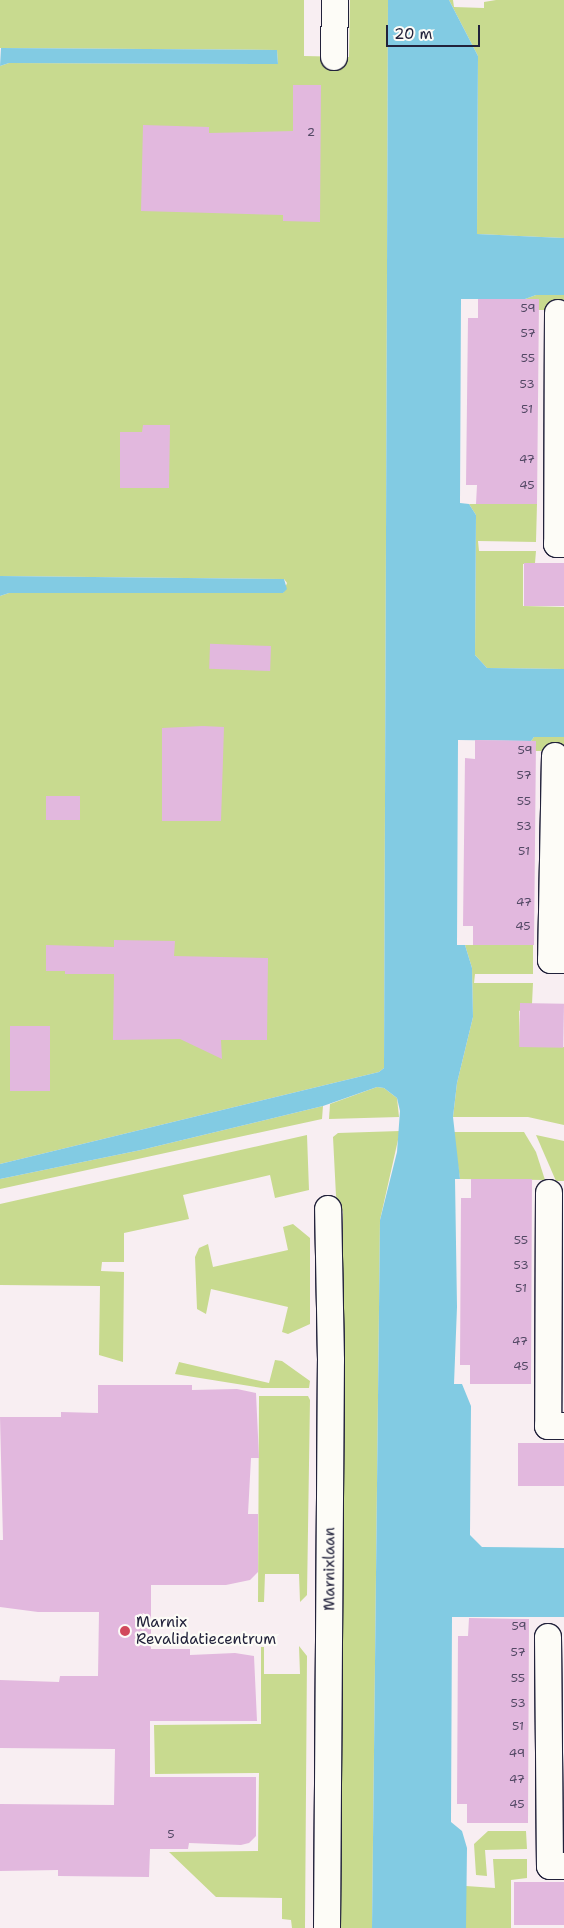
<!DOCTYPE html>
<html>
<head>
<meta charset="utf-8">
<style>
	body { margin:0 }
	#map { position:relative; width:564px; height:1928px; overflow:hidden; background:#f8eef2; font-family:"Shantell Sans",sans-serif }
	div>[style] { position:absolute }
	.green>* { inset:0; background:#c8da8f }
	.water>* { inset:0; background:#82cbe3 }
	.building>* { inset:0; background:#e2b8de; transform-origin:0 0 }
	.roads { filter:drop-shadow(1px 0 #22223b) drop-shadow(-1px 0 #22223b) drop-shadow(0 1px #22223b) drop-shadow(0 -1px #22223b) }
	.minor>* { height:26px; margin:-13px; padding:0 13px; transform-origin:13px; border-radius:13px; background:#fdfcf7 }
	.dots>* { width:14px; height:14px; translate:-50% -50%; box-sizing:border-box; border:2px solid #fdfcf7; border-radius:50% }
	span { translate:-50% -50%; white-space:nowrap; text-align:center; line-height:1.15; -webkit-text-stroke:4.5px #fdfcf7; paint-order:stroke }
	.number-label { font-size:12px; color:#524864 }
	.number-label span { -webkit-text-stroke-width:0 }
	.street-label { font-size:15px; color:#22223b }
	.poi-label { font-size:15px; color:#22223b }
	.left { translate:0 -50%; text-align:left }
	.scale { position:absolute; left:386px; top:25px; width:94px; height:22px; box-sizing:border-box; border:2px solid #22223b; border-top:0; padding-left:6px; font-size:15px; line-height:18px; white-space:nowrap; color:#22223b; -webkit-text-stroke:4px #fdfcf7; paint-order:stroke }
</style>
</head>
<body>
<div id="map">
	<div class="green">
		<div style="clip-path:polygon(0 0,304px 0,304px 56px,349px 57px,350px 0,388px 0,384px 1068px,379px 1072px,0 1164px,0 596px,9px 593px,283px 593px,287px 583px,284px 579px,0 576px,0 66px,9px 63px,278px 64px,277px 50px,0 48px)"></div>
		<div style="clip-path:polygon(449px 0,453px 0,454px 7px,484px 8px,484px 2px,496px 0,564px 0,564px 238px,477px 234px,478px 56px)"></div>
		<div style="clip-path:polygon(536px 295px,564px 295px,564px 310px,539px 310px,525px 299px)"></div>
		<div style="clip-path:polygon(469px 504px,537px 504px,536px 542px,478px 541px,479px 551px,536px 551px,535px 563px,523px 564px,523px 606px,564px 607px,564px 669px,487px 668px,475px 655px,476px 515px)"></div>
		<div style="clip-path:polygon(534px 737px,564px 737px,564px 751px,535px 751px,535px 741px,531px 741px)"></div>
		<div style="clip-path:polygon(465px 945px,533px 945px,533px 974px,475px 974px,474px 983px,533px 983px,532px 1004px,519px 1011px,520px 1047px,564px 1047px,564px 1125px,528px 1117px,453px 1117px,457px 1083px,473px 1017px,472px 968px)"></div>
		<div style="clip-path:polygon(377px 1087px,384px 1088px,397px 1098px,399px 1117px,329px 1119px,330px 1104px)"></div>
		<div style="clip-path:polygon(323px 1106px,322px 1119px,0 1189px,0 1179px,141px 1150px)"></div>
		<div style="clip-path:polygon(400px 1131px,380px 1220px,372px 1928px,339px 1928px,343px 1221px,343px 1212px,336px 1196px,333px 1137px,338px 1133px)"></div>
		<div style="clip-path:polygon(453px 1132px,524px 1132px,536px 1152px,545px 1180px,460px 1179px)"></div>
		<div style="clip-path:polygon(307px 1135px,309px 1190px,275px 1198px,270px 1175px,183px 1195px,189px 1219px,124px 1233px,124px 1262px,102px 1262px,101px 1271px,124px 1272px,123px 1362px,99px 1355px,100px 1286px,0 1285px,0 1204px)"></div>
		<div style="clip-path:polygon(536px 1135px,564px 1141px,564px 1181px,556px 1181px)"></div>
		<div style="clip-path:polygon(293px 1224px,310px 1238px,310px 1324px,288px 1334px,282px 1332px,288px 1307px,211px 1289px,206px 1314px,197px 1309px,195px 1257px,199px 1248px,208px 1244px,213px 1267px,288px 1250px,283px 1227px)"></div>
		<div style="clip-path:polygon(275px 1360px,282px 1361px,310px 1381px,309px 1388px,262px 1388px,175px 1374px,179px 1362px,269px 1383px)"></div>
		<div style="clip-path:polygon(259px 1396px,308px 1396px,310px 1400px,307px 1595px,300px 1602px,299px 1574px,265px 1574px,264px 1602px,258px 1602px)"></div>
		<div style="clip-path:polygon(299px 1646px,307px 1656px,305px 1928px,292px 1928px,291px 1920px,282px 1919px,282px 1898px,216px 1897px,169px 1852px,258px 1851px,259px 1773px,155px 1774px,154px 1725px,261px 1724px,261px 1647px,264px 1647px,264px 1674px,300px 1674px)"></div>
		<div style="clip-path:polygon(488px 1831px,526px 1831px,527px 1849px,485px 1850px,487px 1876px,476px 1875px,474px 1844px)"></div>
		<div style="clip-path:polygon(493px 1859px,527px 1859px,527px 1878px,511px 1880px,511px 1928px,466px 1928px,466px 1886px,495px 1888px)"></div>
	</div>
	<div class="water">
		<div style="clip-path:polygon(388px 0,449px 0,478px 56px,477px 234px,564px 238px,564px 295px,536px 295px,525px 299px,461px 299px,460px 503px,469px 504px,476px 515px,475px 655px,487px 668px,564px 669px,564px 737px,534px 737px,531px 741px,458px 740px,457px 945px,465px 945px,472px 968px,473px 1017px,457px 1083px,453px 1117px,460px 1179px,455px 1179px,457px 1307px,454px 1384px,462px 1384px,471px 1406px,470px 1535px,482px 1547px,564px 1548px,564px 1617px,452px 1617px,451px 1822px,462px 1831px,467px 1848px,466px 1928px,372px 1928px,380px 1220px,397px 1152px,400px 1111px,397px 1098px,384px 1088px,377px 1087px,323px 1106px,141px 1150px,0 1179px,0 1164px,379px 1072px,384px 1068px)"></div>
		<div style="clip-path:polygon(1px 48px,277px 50px,278px 64px,9px 63px,0 66px)"></div>
		<div style="clip-path:polygon(0 576px,284px 579px,287px 589px,283px 593px,9px 593px,0 596px)"></div>
	</div>
	<div class="building">
		<div style="clip-path:polygon(293px 85px,321px 85px,320px 222px,283px 221px,283px 215px,141px 211px,143px 125px,209px 127px,209px 133px,293px 131px)"></div>
		<div style="clip-path:polygon(478px 299px,539px 299px,537px 504px,476px 504px,477px 485px,466px 485px,468px 318px,478px 318px)"></div>
		<div style="clip-path:polygon(143px 425px,170px 425px,169px 488px,120px 488px,120px 432px,142px 432px)"></div>
		<div style="left:524px;top:563px;width:40px;height:43px"></div>
		<div style="left:271px;top:646px;width:25px;height:61px;rotate:92deg"></div>
		<div style="clip-path:polygon(203px 726px,224px 727px,221px 821px,162px 821px,162px 728px)"></div>
		<div style="clip-path:polygon(475px 740px,536px 741px,534px 945px,473px 945px,473px 926px,463px 926px,465px 758px,475px 759px)"></div>
		<div style="left:46px;top:796px;width:34px;height:24px"></div>
		<div style="clip-path:polygon(114px 940px,175px 941px,174px 956px,268px 958px,267px 1040px,221px 1040px,222px 1059px,180px 1039px,113px 1040px,114px 974px,65px 974px,65px 971px,46px 971px,46px 945px,114px 947px)"></div>
		<div style="left:520px;top:1003px;width:44px;height:44px;rotate:1deg"></div>
		<div style="left:10px;top:1026px;width:40px;height:65px"></div>
		<div style="clip-path:polygon(471px 1179px,532px 1179px,531px 1384px,470px 1384px,470px 1365px,460px 1365px,461px 1198px,471px 1198px)"></div>
		<div style="clip-path:polygon(98px 1385px,192px 1385px,192px 1390px,237px 1389px,256px 1393px,259px 1458px,251px 1458px,248px 1514px,258px 1514px,258px 1572px,250px 1580px,226px 1585px,151px 1585px,151px 1649px,190px 1649px,190px 1655px,235px 1653px,254px 1656px,257px 1721px,150px 1721px,150px 1777px,256px 1777px,256px 1836px,249px 1843px,241px 1845px,189px 1843px,188px 1849px,150px 1849px,149px 1877px,58px 1876px,58px 1870px,0 1871px,0 1804px,114px 1805px,115px 1749px,0 1748px,0 1680px,59px 1682px,60px 1676px,98px 1676px,99px 1612px,38px 1612px,0 1607px,0 1540px,3px 1540px,0 1417px,61px 1417px,61px 1412px,98px 1413px)"></div>
		<div style="left:518px;top:1443px;width:46px;height:43px"></div>
		<div style="clip-path:polygon(469px 1618px,529px 1619px,528px 1823px,467px 1823px,467px 1804px,457px 1804px,458px 1636px,468px 1636px)"></div>
		<div style="left:514px;top:1882px;width:50px;height:43px"></div>
	</div>
	<div class="roads">
		<div class="minor">
			<div style="left:334px;top:57px;width:57px;rotate:-89deg"></div>
			<div style="left:558px;top:313px;width:231px;rotate:90.2deg"></div>
			<div style="left:557px;top:544px;width:7px"></div>
			<div style="left:555px;top:756px;width:204px;rotate:91.1deg"></div>
			<div style="left:551px;top:960px;width:13px"></div>
			<div style="left:549px;top:1193px;width:233px;rotate:90.2deg"></div>
			<div style="left:548px;top:1426px;width:16px"></div>
			<div style="left:548px;top:1637px;width:229px;rotate:89.5deg"></div>
			<div style="left:550px;top:1866px;width:14px"></div>
			<div style="left:327px;top:1928px;width:568px;rotate:-89.6deg"></div>
			<div style="left:331px;top:1360px;width:151px;rotate:-91.1deg"></div>
		</div>
	</div>
	<div class="dots">
		<div style="left:125px;top:1631px;background:#d1495b"></div>
	</div>
	<div class="number-label">
		<span style="left:311px;top:133px">2</span>
		<span style="left:528px;top:309px">59</span>
		<span style="left:528px;top:334px">57</span>
		<span style="left:528px;top:359px">55</span>
		<span style="left:527px;top:385px">53</span>
		<span style="left:527px;top:410px">51</span>
		<span style="left:527px;top:460px">47</span>
		<span style="left:527px;top:486px">45</span>
		<span style="left:525px;top:751px">59</span>
		<span style="left:524px;top:776px">57</span>
		<span style="left:524px;top:802px">55</span>
		<span style="left:524px;top:827px">53</span>
		<span style="left:524px;top:852px">51</span>
		<span style="left:524px;top:903px">47</span>
		<span style="left:523px;top:927px">45</span>
		<span style="left:521px;top:1241px">55</span>
		<span style="left:521px;top:1266px">53</span>
		<span style="left:521px;top:1289px">51</span>
		<span style="left:520px;top:1342px">47</span>
		<span style="left:521px;top:1367px">45</span>
		<span style="left:519px;top:1627px">59</span>
		<span style="left:518px;top:1653px">57</span>
		<span style="left:518px;top:1679px">55</span>
		<span style="left:518px;top:1704px">53</span>
		<span style="left:518px;top:1727px">51</span>
		<span style="left:517px;top:1754px">49</span>
		<span style="left:517px;top:1780px">47</span>
		<span style="left:517px;top:1805px">45</span>
		<span style="left:171px;top:1835px">5</span>
	</div>
	<div class="street-label">
		<span style="left:330px;top:1569px;rotate:-90deg">Marnixlaan</span>
	</div>
	<div class="poi-label">
		<span class="left" style="left:136px;top:1631px">Marnix<br>Revalidatiecentrum</span>
	</div>
	<div class="scale">20 m</div>
</div>
</body>
</html>
